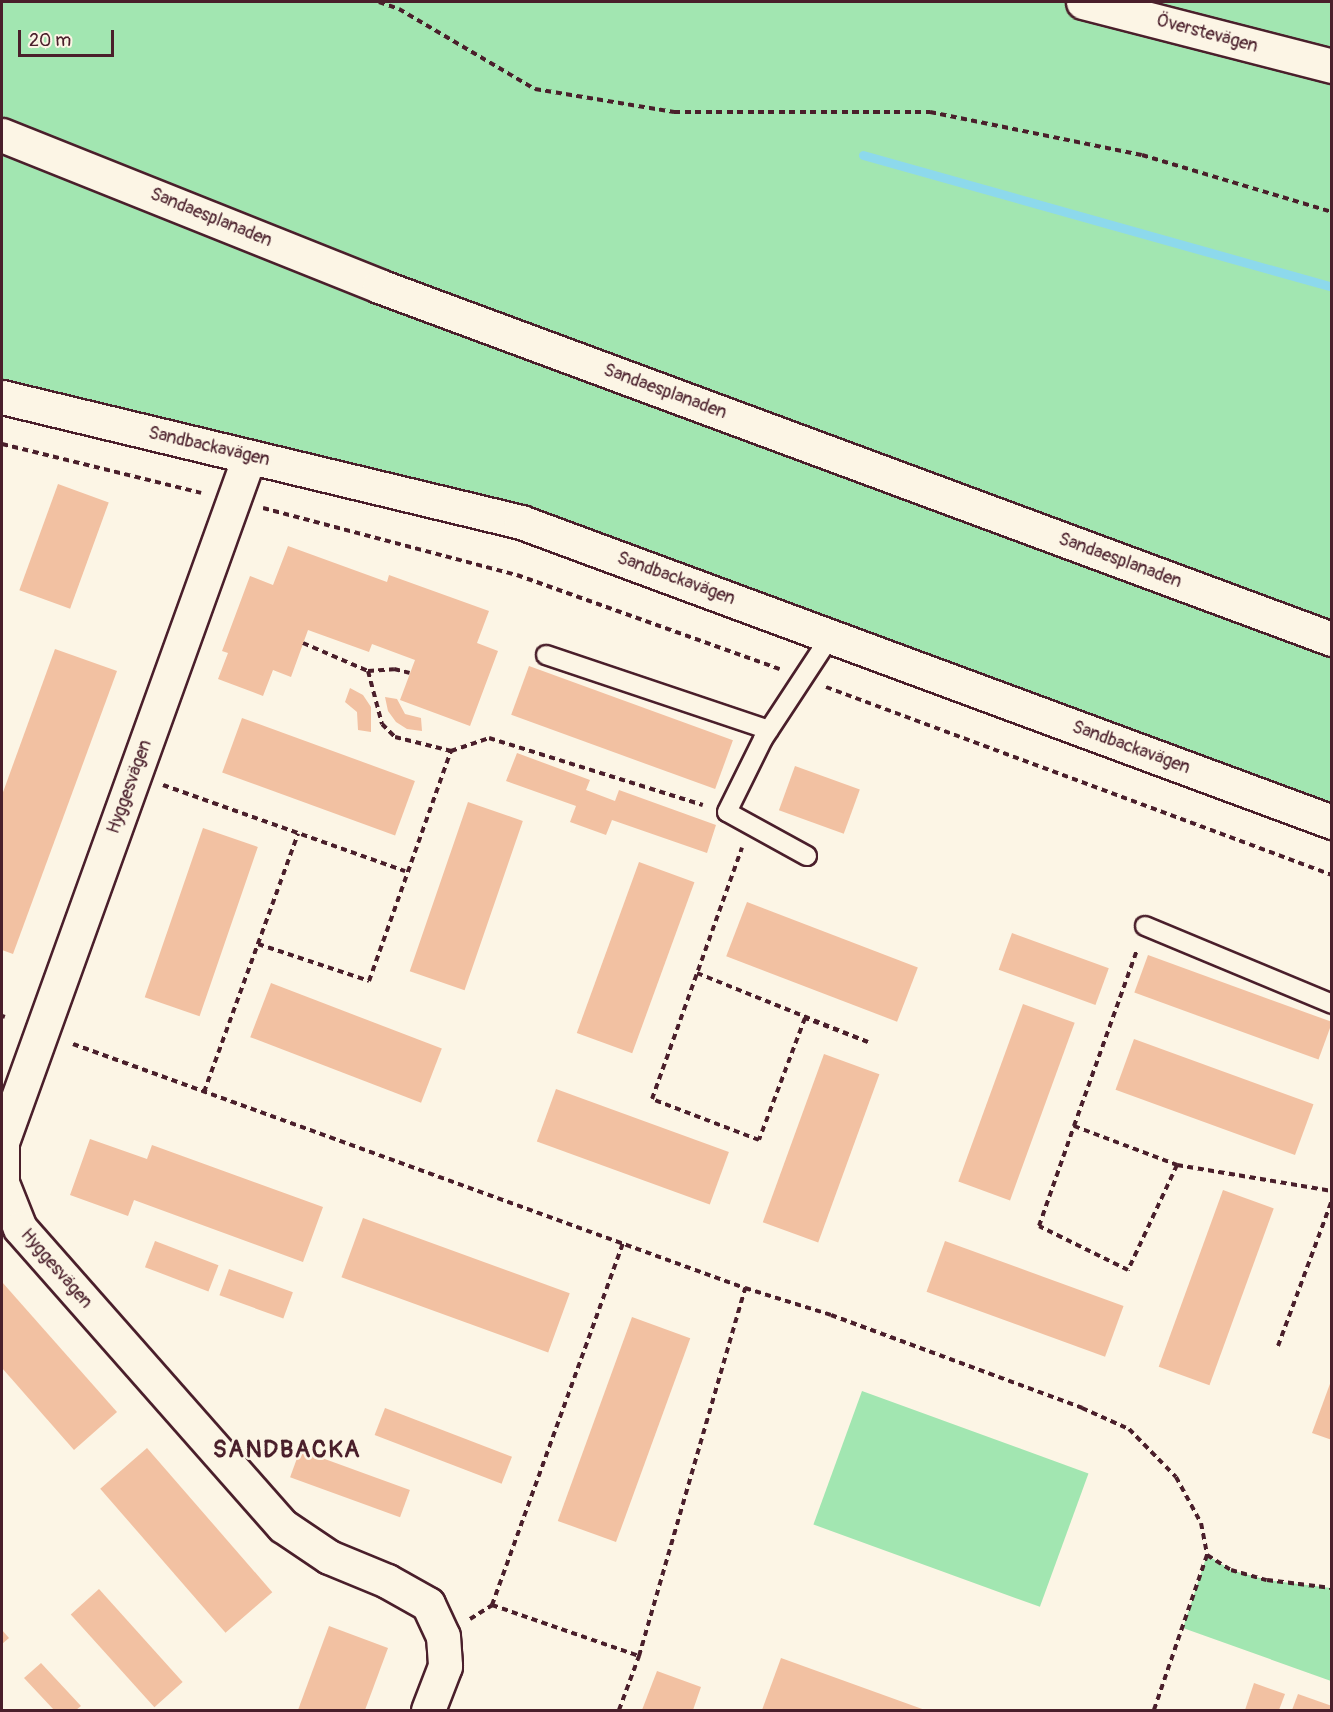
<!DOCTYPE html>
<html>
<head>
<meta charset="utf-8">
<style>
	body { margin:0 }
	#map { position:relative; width:1333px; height:1712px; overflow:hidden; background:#fcf5e5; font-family:Pangolin,sans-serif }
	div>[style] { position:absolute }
	.green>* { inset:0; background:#a2e6b1; transform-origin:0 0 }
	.stream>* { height:9px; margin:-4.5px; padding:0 4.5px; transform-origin:4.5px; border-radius:4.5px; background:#8dd9ec }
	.building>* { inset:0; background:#f2c1a2; transform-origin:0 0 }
	.path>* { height:4px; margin-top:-2px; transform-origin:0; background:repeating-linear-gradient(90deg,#4a1f2b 0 6px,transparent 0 10.5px) }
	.roads { filter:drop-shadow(2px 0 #4a1f2b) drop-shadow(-2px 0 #4a1f2b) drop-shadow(0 2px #4a1f2b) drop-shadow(0 -2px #4a1f2b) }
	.service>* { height:18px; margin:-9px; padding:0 9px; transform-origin:9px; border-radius:9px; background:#fcf5e5 }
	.minor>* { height:33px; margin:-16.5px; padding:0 16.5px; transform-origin:16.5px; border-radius:16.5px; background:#fcf5e5 }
	.secondary>* { height:33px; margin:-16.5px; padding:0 16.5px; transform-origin:16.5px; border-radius:16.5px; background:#fcf5e5 }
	span { translate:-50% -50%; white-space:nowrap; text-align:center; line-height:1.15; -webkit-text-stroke:5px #fcf5e5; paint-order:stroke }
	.street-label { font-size:18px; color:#4a1f2b }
	.district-label { font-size:24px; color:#4a1f2b; font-weight:700; letter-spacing:1.5px }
	.frame { position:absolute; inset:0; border:3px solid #4a1f2b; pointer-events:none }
	.scale { position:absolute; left:18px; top:30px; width:96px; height:27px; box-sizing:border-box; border:3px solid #4a1f2b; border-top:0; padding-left:8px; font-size:18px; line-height:21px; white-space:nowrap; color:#4a1f2b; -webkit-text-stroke:4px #fcf5e5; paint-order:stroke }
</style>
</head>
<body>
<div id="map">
	<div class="green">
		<div style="clip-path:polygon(2px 2px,1331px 2px,1331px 822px,646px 567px,2px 397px)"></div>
		<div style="left:862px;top:1391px;width:241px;height:142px;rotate:20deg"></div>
		<div style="clip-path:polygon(1207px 1555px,1231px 1570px,1267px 1580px,1331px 1588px,1331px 1681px,1183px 1628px)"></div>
	</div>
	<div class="stream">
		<div style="left:863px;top:155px;width:487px;rotate:15.7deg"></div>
	</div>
	<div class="building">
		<div style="left:58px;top:484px;width:54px;height:113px;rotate:20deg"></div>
		<div style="clip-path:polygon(288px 546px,387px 582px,389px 575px,489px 611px,477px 643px,498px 651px,470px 726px,400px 700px,415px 660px,372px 644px,369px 652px,308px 630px,291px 677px,273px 670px,263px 696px,218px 679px,228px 653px,222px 651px,250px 576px,273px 585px)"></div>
		<div style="clip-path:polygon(55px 649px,117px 671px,13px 954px,2px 950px,2px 795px)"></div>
		<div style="left:529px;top:666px;width:217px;height:52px;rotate:20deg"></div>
		<div style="clip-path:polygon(350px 688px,363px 695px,371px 707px,371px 732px,358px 730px,357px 712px,345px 702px)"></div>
		<div style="clip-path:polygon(385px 697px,397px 699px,405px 714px,421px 718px,422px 731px,407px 729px,396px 722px,388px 711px)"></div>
		<div style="left:242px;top:718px;width:184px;height:58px;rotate:20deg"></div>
		<div style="clip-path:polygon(517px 753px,590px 780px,586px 790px,615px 801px,619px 790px,716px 825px,707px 853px,612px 820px,606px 835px,570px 822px,576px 806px,506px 781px)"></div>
		<div style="left:795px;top:766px;width:69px;height:47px;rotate:20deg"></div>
		<div style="left:468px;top:802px;width:58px;height:179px;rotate:19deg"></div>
		<div style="left:203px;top:828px;width:58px;height:179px;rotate:19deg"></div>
		<div style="left:639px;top:862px;width:59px;height:182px;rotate:20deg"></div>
		<div style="left:747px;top:902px;width:183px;height:58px;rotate:21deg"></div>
		<div style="left:1012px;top:933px;width:103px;height:39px;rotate:20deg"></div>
		<div style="left:1148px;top:955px;width:196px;height:40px;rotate:20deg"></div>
		<div style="left:271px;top:983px;width:183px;height:58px;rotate:21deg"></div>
		<div style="left:1023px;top:1004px;width:55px;height:189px;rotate:20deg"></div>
		<div style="left:1134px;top:1039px;width:191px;height:54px;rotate:20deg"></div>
		<div style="left:824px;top:1054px;width:59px;height:179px;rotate:20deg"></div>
		<div style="left:556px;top:1089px;width:184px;height:56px;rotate:20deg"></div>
		<div style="clip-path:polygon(90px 1139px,147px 1159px,152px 1145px,323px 1207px,303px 1262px,134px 1200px,128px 1216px,70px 1195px)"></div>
		<div style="left:1223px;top:1190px;width:54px;height:188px;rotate:20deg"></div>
		<div style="left:363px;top:1218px;width:220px;height:63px;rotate:20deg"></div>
		<div style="left:155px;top:1241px;width:68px;height:28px;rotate:21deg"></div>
		<div style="left:945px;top:1241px;width:190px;height:54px;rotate:20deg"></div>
		<div style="left:229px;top:1269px;width:68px;height:28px;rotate:20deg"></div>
		<div style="clip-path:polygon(2px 1282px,117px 1412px,74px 1450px,2px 1368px)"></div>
		<div style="left:632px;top:1317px;width:62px;height:217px;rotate:20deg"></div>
		<div style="clip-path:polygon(1331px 1381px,1332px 1381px,1332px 1440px,1312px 1433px)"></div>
		<div style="left:385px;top:1408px;width:136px;height:29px;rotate:21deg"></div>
		<div style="left:147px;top:1448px;width:191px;height:62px;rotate:49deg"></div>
		<div style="left:300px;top:1450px;width:117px;height:29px;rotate:20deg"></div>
		<div style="left:99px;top:1589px;width:125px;height:38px;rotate:48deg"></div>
		<div style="clip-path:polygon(329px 1626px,388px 1648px,365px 1710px,298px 1710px)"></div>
		<div style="clip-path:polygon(2px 1630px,9px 1638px,2px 1644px)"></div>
		<div style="clip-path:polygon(781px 1658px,925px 1710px,762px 1710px)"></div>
		<div style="clip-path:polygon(41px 1663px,81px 1706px,76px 1710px,54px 1710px,24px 1678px)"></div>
		<div style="clip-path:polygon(657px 1671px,701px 1687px,693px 1710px,642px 1710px)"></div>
		<div style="clip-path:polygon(1254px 1683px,1285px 1694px,1279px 1710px,1245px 1710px)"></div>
		<div style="clip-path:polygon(1298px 1694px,1332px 1706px,1332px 1710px,1292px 1710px)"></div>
	</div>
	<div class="path">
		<div style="left:379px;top:2px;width:21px;rotate:19deg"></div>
		<div style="left:399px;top:9px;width:158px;rotate:30.5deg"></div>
		<div style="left:535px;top:89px;width:141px;rotate:9.4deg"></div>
		<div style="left:674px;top:112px;width:256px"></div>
		<div style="left:930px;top:112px;width:216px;rotate:11.5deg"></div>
		<div style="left:1142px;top:155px;width:198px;rotate:16.7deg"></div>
		<div style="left:2px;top:444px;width:205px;rotate:13.8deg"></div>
		<div style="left:263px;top:508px;width:263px;rotate:14.8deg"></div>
		<div style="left:517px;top:575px;width:279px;rotate:19.7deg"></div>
		<div style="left:303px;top:643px;width:71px;rotate:23.3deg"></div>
		<div style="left:368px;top:671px;width:26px;rotate:-4deg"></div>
		<div style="left:394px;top:669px;width:16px;rotate:14deg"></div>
		<div style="left:368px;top:671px;width:55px;rotate:75.2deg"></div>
		<div style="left:382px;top:724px;width:18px;rotate:45deg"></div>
		<div style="left:395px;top:737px;width:58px;rotate:14deg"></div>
		<div style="left:826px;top:687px;width:540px;rotate:20.38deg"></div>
		<div style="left:163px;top:785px;width:257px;rotate:19.6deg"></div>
		<div style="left:258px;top:944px;width:117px;rotate:18.4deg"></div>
		<div style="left:369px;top:981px;width:244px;rotate:-70.4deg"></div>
		<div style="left:451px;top:751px;width:40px;rotate:-18.9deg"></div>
		<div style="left:489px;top:738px;width:224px;rotate:17.4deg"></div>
		<div style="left:697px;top:973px;width:184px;rotate:22deg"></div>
		<div style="left:868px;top:1042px;width:67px;rotate:-159.1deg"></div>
		<div style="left:805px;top:1018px;width:130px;rotate:110.7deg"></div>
		<div style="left:759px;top:1140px;width:115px;rotate:-159deg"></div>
		<div style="left:652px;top:1099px;width:267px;rotate:-70.3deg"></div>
		<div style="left:2px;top:1016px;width:3px;rotate:18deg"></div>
		<div style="left:73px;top:1044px;width:715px;rotate:19.96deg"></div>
		<div style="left:745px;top:1288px;width:90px;rotate:17.4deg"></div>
		<div style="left:831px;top:1315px;width:268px;rotate:20.3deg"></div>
		<div style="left:1082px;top:1408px;width:51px;rotate:24.1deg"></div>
		<div style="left:1129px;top:1429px;width:67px;rotate:45.6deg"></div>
		<div style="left:1176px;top:1477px;width:52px;rotate:61.5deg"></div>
		<div style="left:1201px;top:1523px;width:33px;rotate:79deg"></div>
		<div style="left:1207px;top:1555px;width:164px;rotate:108.9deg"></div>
		<div style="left:204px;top:1092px;width:275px;rotate:-70deg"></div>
		<div style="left:1074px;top:1126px;width:110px;rotate:20.7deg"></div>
		<div style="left:1177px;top:1165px;width:116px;rotate:115deg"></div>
		<div style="left:1128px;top:1270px;width:99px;rotate:-153.7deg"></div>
		<div style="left:1039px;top:1226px;width:106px;rotate:-70.7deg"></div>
		<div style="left:1074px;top:1126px;width:187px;rotate:-70.3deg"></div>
		<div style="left:1177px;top:1165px;width:157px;rotate:9.5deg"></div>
		<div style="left:1278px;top:1346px;width:156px;rotate:-69.7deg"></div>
		<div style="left:1207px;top:1555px;width:28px;rotate:32deg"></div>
		<div style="left:1231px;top:1570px;width:37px;rotate:16deg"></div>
		<div style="left:1267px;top:1580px;width:65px;rotate:7deg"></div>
		<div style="left:492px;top:1605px;width:156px;rotate:19.1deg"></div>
		<div style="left:470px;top:1619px;width:26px;rotate:-32deg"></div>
		<div style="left:492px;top:1605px;width:385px;rotate:-70.1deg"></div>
		<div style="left:619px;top:1710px;width:58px;rotate:-69.7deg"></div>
		<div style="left:639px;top:1656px;width:383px;rotate:-73.9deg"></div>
	</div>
	<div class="roads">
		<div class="service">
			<div style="left:546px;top:655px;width:235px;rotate:18.6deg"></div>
			<div style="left:807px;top:856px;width:91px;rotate:-151.2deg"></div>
			<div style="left:727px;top:812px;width:81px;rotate:-63.7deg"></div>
			<div style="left:763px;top:739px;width:122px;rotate:-56.7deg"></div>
			<div style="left:1145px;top:926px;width:203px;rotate:22.6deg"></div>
		</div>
		<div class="minor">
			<div style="left:1083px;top:2px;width:257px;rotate:14.4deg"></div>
			<div style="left:2px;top:397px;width:534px;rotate:13.54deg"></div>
			<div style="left:521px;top:522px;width:865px;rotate:20.3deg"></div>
			<div style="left:249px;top:457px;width:728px;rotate:109.83deg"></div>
			<div style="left:2px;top:1142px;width:41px;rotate:90deg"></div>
			<div style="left:2px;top:1183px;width:48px;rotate:68.2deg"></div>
			<div style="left:20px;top:1228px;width:397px;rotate:48.6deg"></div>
			<div style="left:283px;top:1526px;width:55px;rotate:34deg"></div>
			<div style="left:329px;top:1557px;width:63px;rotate:22.5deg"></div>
			<div style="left:387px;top:1581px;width:47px;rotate:29.3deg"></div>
			<div style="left:428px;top:1604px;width:35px;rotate:65deg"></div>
			<div style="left:443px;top:1636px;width:30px;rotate:86deg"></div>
			<div style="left:445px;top:1666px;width:47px;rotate:111.1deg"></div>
		</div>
		<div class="secondary">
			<div style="left:2px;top:135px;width:406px;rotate:21.8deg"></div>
			<div style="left:379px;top:286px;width:1016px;rotate:20.33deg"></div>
		</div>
	</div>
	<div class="street-label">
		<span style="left:1207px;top:34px;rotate:15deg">Överstevägen</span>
		<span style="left:211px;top:218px;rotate:22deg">Sandaesplanaden</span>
		<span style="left:665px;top:392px;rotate:20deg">Sandaesplanaden</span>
		<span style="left:209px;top:447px;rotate:13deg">Sandbackavägen</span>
		<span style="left:1120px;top:561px;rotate:20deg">Sandaesplanaden</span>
		<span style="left:676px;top:579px;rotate:20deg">Sandbackavägen</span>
		<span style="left:1131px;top:748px;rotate:20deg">Sandbackavägen</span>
		<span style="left:130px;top:787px;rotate:-70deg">Hyggesvägen</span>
		<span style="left:56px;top:1269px;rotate:49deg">Hyggesvägen</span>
	</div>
	<div class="district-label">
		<span style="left:287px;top:1450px">SANDBACKA</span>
	</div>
	<div class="frame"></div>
	<div class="scale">20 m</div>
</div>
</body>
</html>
